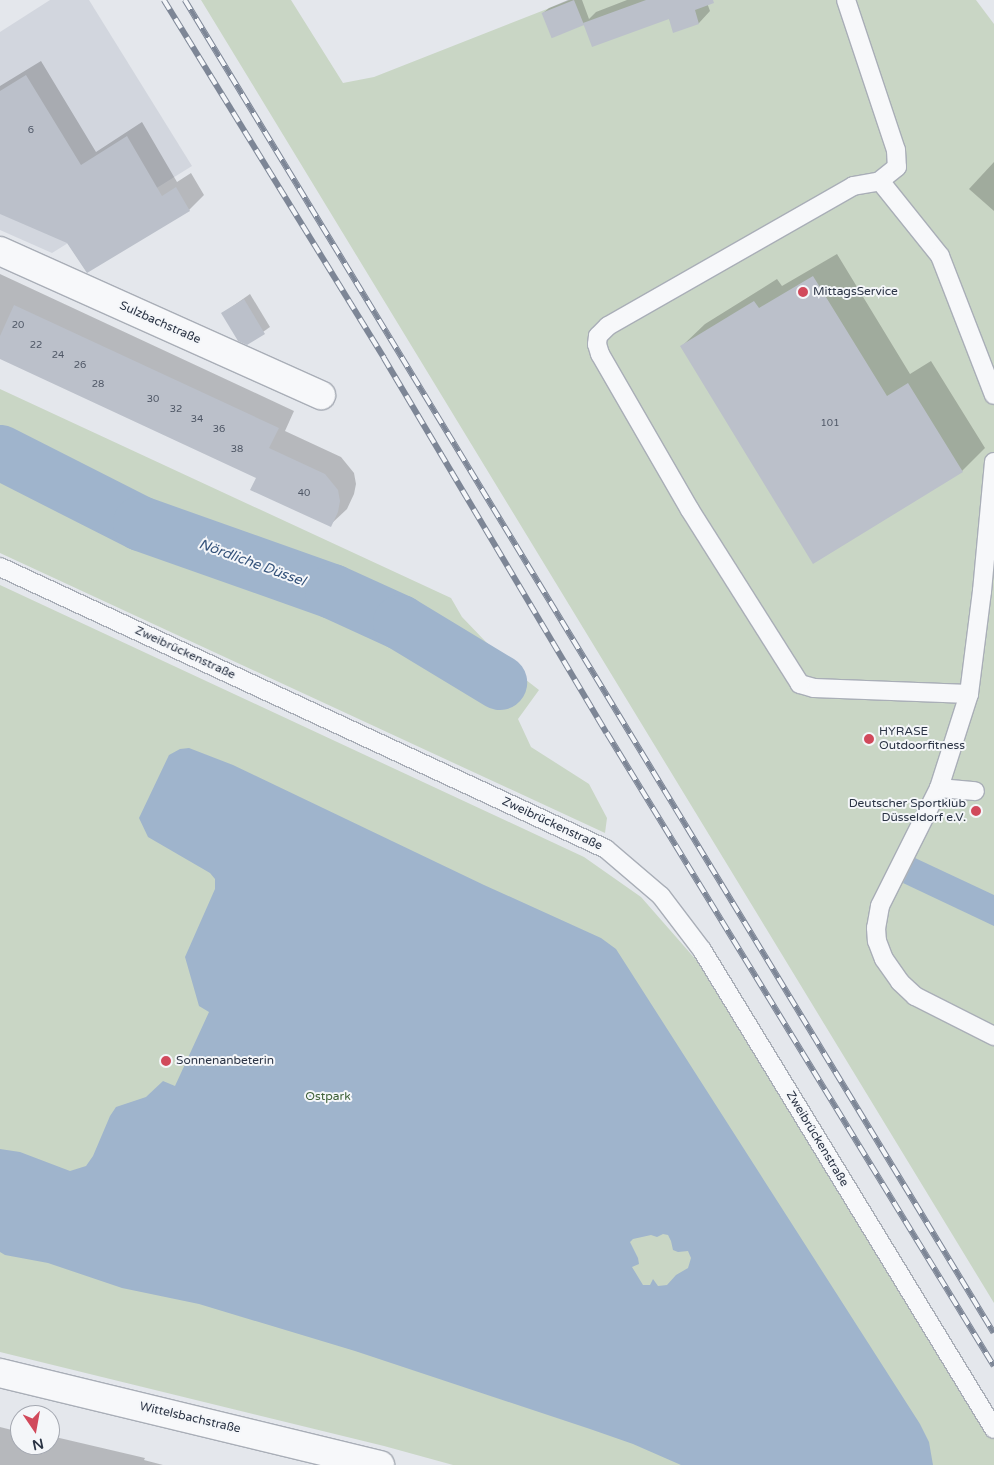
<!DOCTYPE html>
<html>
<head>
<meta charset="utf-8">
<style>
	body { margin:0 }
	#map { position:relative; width:994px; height:1465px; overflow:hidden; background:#e4e7ec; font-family:"Varela Round",sans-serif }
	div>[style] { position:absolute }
	.built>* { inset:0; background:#d2d6de }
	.green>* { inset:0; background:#c9d6c5 }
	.water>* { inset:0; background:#9fb4cc }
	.shadow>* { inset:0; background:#0003 }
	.river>* { height:55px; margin:-27.5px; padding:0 27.5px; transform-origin:27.5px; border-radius:27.5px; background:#9fb4cc }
	.building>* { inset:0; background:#bbc0ca; transform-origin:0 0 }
	.roads { filter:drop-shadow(1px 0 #a9aeb7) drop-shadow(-1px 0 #a9aeb7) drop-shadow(0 1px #a9aeb7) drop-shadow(0 -1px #a9aeb7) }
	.service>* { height:18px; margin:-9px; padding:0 9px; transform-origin:9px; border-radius:9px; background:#f7f8fa }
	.minor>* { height:28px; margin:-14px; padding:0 14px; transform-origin:14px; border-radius:14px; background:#f7f8fa }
	.rail>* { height:5.5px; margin-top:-2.75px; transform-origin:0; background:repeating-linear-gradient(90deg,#f4f6f9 0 11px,#7d8696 0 22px); box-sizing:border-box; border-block:1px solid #7d8696 }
	.dots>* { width:14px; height:14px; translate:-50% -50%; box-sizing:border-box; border:2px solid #f4f6f9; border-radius:50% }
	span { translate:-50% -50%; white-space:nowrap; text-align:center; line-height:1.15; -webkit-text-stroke:4px #f4f6f9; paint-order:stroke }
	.number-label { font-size:10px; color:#4f5766 }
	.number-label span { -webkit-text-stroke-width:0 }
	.poi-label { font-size:12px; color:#2b3445 }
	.left { translate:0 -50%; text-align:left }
	.right { translate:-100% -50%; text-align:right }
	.street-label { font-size:12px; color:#2b3445 }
	.park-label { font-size:12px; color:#3f6138 }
	.water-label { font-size:14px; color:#34527a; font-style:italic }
	.north { position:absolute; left:10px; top:1405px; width:50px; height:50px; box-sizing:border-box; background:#f4f6f9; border:1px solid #a4a8b1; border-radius:50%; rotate:168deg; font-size:14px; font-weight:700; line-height:20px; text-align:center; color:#2b3445 }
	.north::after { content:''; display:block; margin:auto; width:18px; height:22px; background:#d1495b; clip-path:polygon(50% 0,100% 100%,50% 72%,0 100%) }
</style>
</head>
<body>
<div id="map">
	<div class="built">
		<div style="clip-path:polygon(50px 0,89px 0,192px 166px,52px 253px,0 230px,0 32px)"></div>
	</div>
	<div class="green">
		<div style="clip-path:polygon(201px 0,291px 0,343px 83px,374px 77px,570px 0,976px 0,994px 24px,994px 1303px)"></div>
		<div style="clip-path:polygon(0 389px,451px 598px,462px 617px,512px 669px,539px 690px,518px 719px,531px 747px,589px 784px,607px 818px,605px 833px,0 553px)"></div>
		<div style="clip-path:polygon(0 585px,584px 857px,641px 897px,719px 986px,994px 1439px,994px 1465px,453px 1465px,384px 1446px,0 1352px)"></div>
	</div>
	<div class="water">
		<div style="clip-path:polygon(evenodd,189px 748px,233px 765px,484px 885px,601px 938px,616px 949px,920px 1424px,929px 1442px,933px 1465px,681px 1465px,633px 1444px,590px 1429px,355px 1351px,199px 1304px,122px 1288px,48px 1263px,5px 1255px,0 1252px,0 1149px,20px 1152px,70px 1171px,86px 1166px,93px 1156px,110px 1116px,116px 1107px,146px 1097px,163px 1081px,175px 1086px,209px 1012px,199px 1006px,185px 957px,215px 889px,215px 879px,210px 873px,148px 837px,139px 818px,169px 755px,180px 749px,189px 748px,663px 1234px,668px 1235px,671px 1241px,673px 1250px,678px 1252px,688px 1251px,691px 1258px,688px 1268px,676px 1275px,667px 1285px,658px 1286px,653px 1279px,650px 1285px,643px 1285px,632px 1267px,639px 1264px,638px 1258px,630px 1242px,633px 1239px,651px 1235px,657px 1237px,663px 1234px)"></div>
		<div style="clip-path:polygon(915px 858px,994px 895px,994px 926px,903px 883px)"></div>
	</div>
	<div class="shadow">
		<div style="clip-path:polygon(568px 0,582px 0,589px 19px,596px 12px,627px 0,706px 0,710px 11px,699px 23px,674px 31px,669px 18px,583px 24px,543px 13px,549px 8px)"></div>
		<div style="clip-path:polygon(41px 61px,96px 152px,142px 122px,177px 182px,191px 173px,204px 195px,189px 210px,87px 272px,67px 242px,0 213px,0 86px)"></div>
		<div style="clip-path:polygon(994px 162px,994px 211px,969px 189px)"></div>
		<div style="clip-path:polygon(837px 254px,910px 374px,931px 361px,985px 448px,962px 471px,682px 346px,705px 324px,777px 279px,782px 286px)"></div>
		<div style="clip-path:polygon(0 274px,294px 411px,285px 431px,341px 457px,354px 473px,356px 484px,354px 494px,347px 509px,330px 525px,257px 477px,0 357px)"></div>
		<div style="clip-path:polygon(250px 294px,270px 327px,247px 343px,223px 313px)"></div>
		<div style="clip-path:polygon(0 1427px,20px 1432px,20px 1445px,50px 1445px,51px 1436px,145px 1458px,144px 1460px,163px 1465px,0 1465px)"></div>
	</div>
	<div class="river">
		<div style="left:0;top:452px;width:157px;rotate:26.9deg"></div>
		<div style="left:140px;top:523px;width:204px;rotate:19.5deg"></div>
		<div style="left:332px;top:591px;width:75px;rotate:24.5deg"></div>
		<div style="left:400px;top:622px;width:116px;rotate:31.2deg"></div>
	</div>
	<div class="building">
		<div style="left:574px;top:0;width:27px;height:35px;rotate:68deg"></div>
		<div style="clip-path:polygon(646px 0,713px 0,714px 3px,695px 10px,699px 24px,673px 33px,669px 19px,592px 47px,583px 23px)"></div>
		<div style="clip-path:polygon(26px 75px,81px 165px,127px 136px,162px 196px,176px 187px,190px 211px,87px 273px,67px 243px,0 214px,0 91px)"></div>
		<div style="clip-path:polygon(813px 276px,887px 396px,908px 383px,963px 472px,813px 564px,680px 346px,754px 301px,759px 308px)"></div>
		<div style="clip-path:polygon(244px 299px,265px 334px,247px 345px,238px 341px,221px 313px)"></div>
		<div style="clip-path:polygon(14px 305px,279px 428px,269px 448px,325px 474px,338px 490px,340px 501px,338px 512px,331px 527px,250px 490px,256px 478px,0 359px,0 336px)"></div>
	</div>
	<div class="roads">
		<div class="service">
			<div style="left:846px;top:0;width:158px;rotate:71.6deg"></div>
			<div style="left:896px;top:150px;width:17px;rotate:87deg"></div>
			<div style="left:897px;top:167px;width:22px;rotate:141deg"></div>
			<div style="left:994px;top:462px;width:130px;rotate:95.3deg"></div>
			<div style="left:982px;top:591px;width:104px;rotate:97.2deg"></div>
			<div style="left:969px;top:694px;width:99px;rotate:107.7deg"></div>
			<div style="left:939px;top:788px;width:132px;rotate:116.6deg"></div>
			<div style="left:880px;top:906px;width:22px;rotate:100deg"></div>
			<div style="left:876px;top:928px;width:13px;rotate:86deg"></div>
			<div style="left:877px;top:941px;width:19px;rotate:69deg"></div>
			<div style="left:884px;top:959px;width:28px;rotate:55deg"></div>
			<div style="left:900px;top:982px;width:21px;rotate:43deg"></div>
			<div style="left:915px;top:996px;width:89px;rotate:26.9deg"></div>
			<div style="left:0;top:567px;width:668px;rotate:24.95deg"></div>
			<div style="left:606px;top:849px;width:72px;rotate:40.5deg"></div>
			<div style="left:661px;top:896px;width:68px;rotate:52.8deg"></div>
			<div style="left:702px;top:950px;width:561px;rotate:58.63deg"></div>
			<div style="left:969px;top:694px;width:155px;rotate:-177.8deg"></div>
			<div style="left:814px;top:688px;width:15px;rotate:-164deg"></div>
			<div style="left:800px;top:684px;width:206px;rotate:-122.3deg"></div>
			<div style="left:690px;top:510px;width:180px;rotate:-120deg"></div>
			<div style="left:600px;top:354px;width:10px;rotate:-107deg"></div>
			<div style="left:597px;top:344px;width:8px;rotate:-83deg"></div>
			<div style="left:598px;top:336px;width:14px;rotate:-45deg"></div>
			<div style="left:608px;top:326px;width:282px;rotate:-29.7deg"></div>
			<div style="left:853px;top:186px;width:27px;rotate:-10deg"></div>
			<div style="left:880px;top:181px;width:96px;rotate:51.3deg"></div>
			<div style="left:940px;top:256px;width:149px;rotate:68.8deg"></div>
			<div style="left:939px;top:788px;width:36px;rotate:5deg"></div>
		</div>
		<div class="minor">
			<div style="left:0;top:251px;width:352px;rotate:24.2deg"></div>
			<div style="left:0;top:1373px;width:391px;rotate:13.6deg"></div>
		</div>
	</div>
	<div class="rail">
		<div style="left:164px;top:0;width:420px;rotate:58.4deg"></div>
		<div style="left:384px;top:358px;width:436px;rotate:59.3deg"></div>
		<div style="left:607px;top:733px;width:742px;rotate:58.56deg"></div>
		<div style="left:185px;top:0;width:1559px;rotate:58.75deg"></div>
	</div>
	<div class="dots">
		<div style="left:803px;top:292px;background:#d1495b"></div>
		<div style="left:869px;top:739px;background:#d1495b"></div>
		<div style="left:976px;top:811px;background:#d1495b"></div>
		<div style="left:166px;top:1061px;background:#d1495b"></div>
	</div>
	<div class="number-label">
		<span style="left:31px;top:131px">6</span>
		<span style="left:18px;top:326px">20</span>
		<span style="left:36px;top:346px">22</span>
		<span style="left:58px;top:356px">24</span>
		<span style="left:80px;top:366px">26</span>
		<span style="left:98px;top:385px">28</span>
		<span style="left:153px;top:400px">30</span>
		<span style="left:176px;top:410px">32</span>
		<span style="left:197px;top:420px">34</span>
		<span style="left:830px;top:424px">101</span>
		<span style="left:219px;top:430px">36</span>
		<span style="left:237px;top:450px">38</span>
		<span style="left:304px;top:494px">40</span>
	</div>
	<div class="poi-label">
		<span class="left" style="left:813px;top:292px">MittagsService</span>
		<span class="left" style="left:879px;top:739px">HYRASE<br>Outdoorfitness</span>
		<span class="right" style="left:966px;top:811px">Deutscher Sportklub<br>Düsseldorf e.V.</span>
		<span class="left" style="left:176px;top:1061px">Sonnenanbeterin</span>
	</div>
	<div class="street-label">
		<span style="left:160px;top:323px;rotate:24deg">Sulzbachstraße</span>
		<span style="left:185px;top:653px;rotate:25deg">Zweibrückenstraße</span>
		<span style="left:552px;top:824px;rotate:25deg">Zweibrückenstraße</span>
		<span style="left:817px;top:1139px;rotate:59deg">Zweibrückenstraße</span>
		<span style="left:190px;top:1418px;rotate:13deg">Wittelsbachstraße</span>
	</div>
	<div class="park-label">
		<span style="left:328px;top:1097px">Ostpark</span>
	</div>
	<div class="water-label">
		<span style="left:252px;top:563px;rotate:20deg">Nördliche Düssel</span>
	</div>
	<div class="north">N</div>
</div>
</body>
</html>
